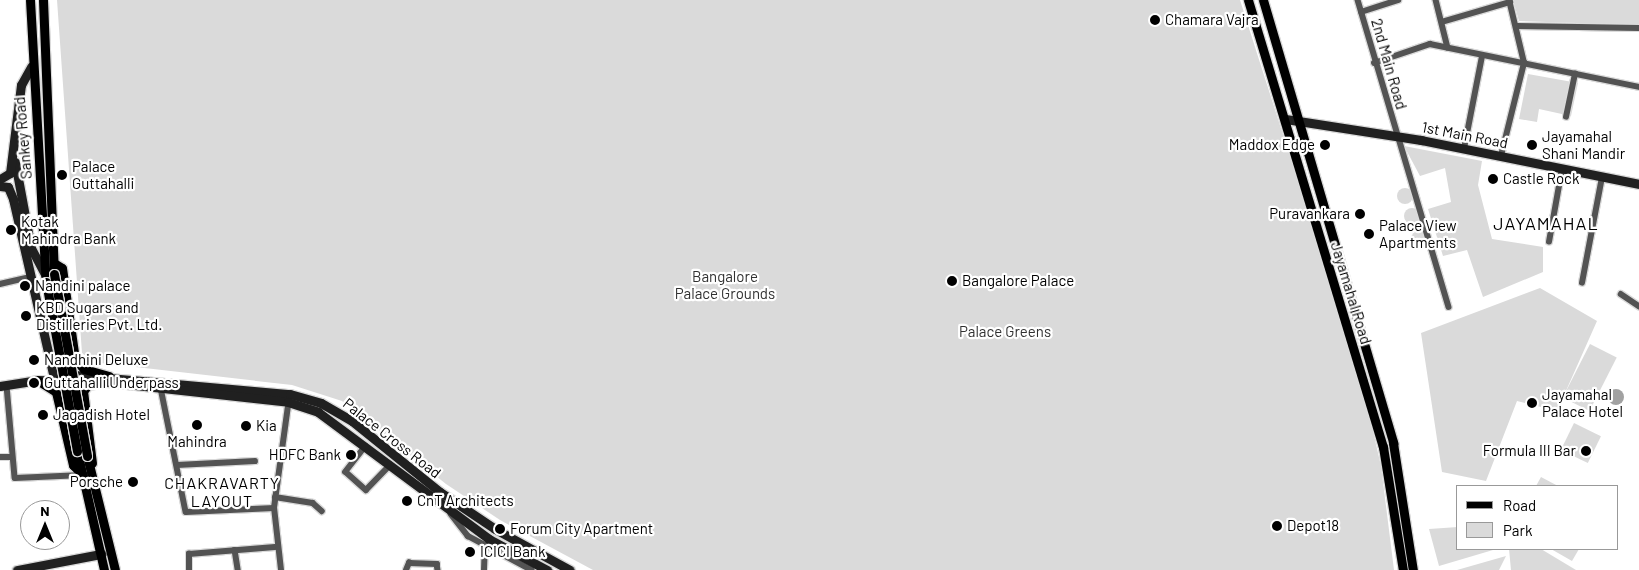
<!DOCTYPE html>
<html>
<head>
<meta charset="utf-8">
<style>
	body { margin:0 }
	#map { position:relative; width:1639px; height:570px; overflow:hidden; background:#fff; font-family:Barlow,sans-serif }
	div>[style] { position:absolute }
	.green>* { inset:0; background:#dadada; transform-origin:0 0 }
	.round { border-radius:50% }
	.water>* { inset:0; background:#a1a1a1 }
	.roads { filter:drop-shadow(1px 0 #dbdbdb) drop-shadow(-1px 0 #dbdbdb) drop-shadow(0 1px #dbdbdb) drop-shadow(0 -1px #dbdbdb) }
	.street>* { height:5.5px; margin:-2.75px; padding:0 2.75px; transform-origin:2.75px; border-radius:2.75px; background:#535353 }
	.secondary>* { height:9px; margin:-4.5px; padding:0 4.5px; transform-origin:4.5px; border-radius:4.5px; background:#202020 }
	.primary>* { height:9px; margin:-4.5px; padding:0 4.5px; transform-origin:4.5px; border-radius:4.5px; background:#000 }
	.bridges { filter:drop-shadow(1px 0 #dbdbdb) drop-shadow(-1px 0 #dbdbdb) drop-shadow(0 1px #dbdbdb) drop-shadow(0 -1px #dbdbdb) }
	.primary-bridge>* { height:9px; margin:-4.5px; padding:0 4.5px; transform-origin:4.5px; border-radius:4.5px; background:#000 }
	.dots>* { width:14px; height:14px; translate:-50% -50%; box-sizing:border-box; border:2px solid #fff; border-radius:50% }
	span { translate:-50% -50%; white-space:nowrap; text-align:center; line-height:1.15; -webkit-text-stroke:4.5px #fff; paint-order:stroke }
	.poi-label { font-size:15px; color:#000 }
	.left { translate:0 -50%; text-align:left }
	.right { translate:-100% -50%; text-align:right }
	.street-label { font-size:15px; color:#000 }
	.park-label { font-size:15px; color:#313131 }
	.neighbourhood-label { font-size:16px; color:#000; letter-spacing:1px }
	.quarter-label { font-size:18px; color:#000; letter-spacing:1px }
	.legend { position:absolute; left:1456px; top:485px; width:162px; height:65px; box-sizing:border-box; background:#fff; border:1px solid #999; margin:0; padding:6px 9px; list-style:none; font-size:15px; color:#000 }
	.legend li { display:flex; align-items:center; gap:10px; height:25px }
	.legend b { width:25px; border:1px solid #999 }
	.north { position:absolute; left:20px; top:500px; width:50px; height:50px; box-sizing:border-box; background:#fff; border:1px solid #999; border-radius:50%; rotate:0deg; font-size:14px; font-weight:700; line-height:20px; text-align:center; color:#000 }
	.north::after { content:''; display:block; margin:auto; width:18px; height:22px; background:#000; clip-path:polygon(50% 0,100% 100%,50% 72%,0 100%) }
</style>
</head>
<body>
<div id="map">
	<div class="green">
		<div style="clip-path:polygon(57px 0,1240px 0,1361px 379px,1381px 466px,1394px 570px,593px 570px,500px 520px,446px 484px,342px 401px,292px 385px,92px 362px,82px 353px)"></div>
		<div style="clip-path:polygon(1513px 0,1639px 0,1639px 25px,1519px 21px)"></div>
		<div style="clip-path:polygon(1528px 74px,1578px 83px,1571px 116px,1539px 109px,1537px 122px,1519px 119px)"></div>
		<div style="clip-path:polygon(1404px 146px,1482px 161px,1478px 185px,1492px 239px,1543px 247px,1543px 272px,1483px 297px,1467px 250px,1443px 256px,1428px 209px,1451px 202px,1445px 168px,1420px 176px)"></div>
		<div class="round" style="left:1397px;top:188px;width:16px;height:16px"></div>
		<div class="round" style="left:1404px;top:208px;width:16px;height:16px"></div>
		<div class="round" style="left:1411px;top:231px;width:16px;height:16px"></div>
		<div style="clip-path:polygon(1540px 288px,1597px 321px,1557px 411px,1517px 401px,1486px 481px,1442px 472px,1421px 333px)"></div>
		<div style="left:1590px;top:344px;width:30px;height:60px;rotate:27deg"></div>
		<div style="left:1574px;top:423px;width:30px;height:30px;rotate:26deg"></div>
		<div style="clip-path:polygon(1541px 477px,1558px 486px,1536px 486px)"></div>
		<div style="clip-path:polygon(1458px 527px,1458px 549px,1493px 550px,1439px 566px,1429px 529px)"></div>
		<div style="clip-path:polygon(1509px 549px,1541px 549px,1576px 570px,1511px 570px)"></div>
		<div style="clip-path:polygon(1551px 549px,1579px 549px,1572px 561px)"></div>
		<div style="clip-path:polygon(1506px 556px,1499px 570px,1457px 570px)"></div>
	</div>
	<div class="water">
		<div class="round" style="left:1608px;top:389px;width:16px;height:16px"></div>
	</div>
	<div class="roads">
		<div class="street">
			<div style="left:1358px;top:0;width:320px;rotate:73.5deg"></div>
			<div style="left:1436px;top:0;width:49px;rotate:76deg"></div>
			<div style="left:1361px;top:12px;width:39px;rotate:-18deg"></div>
			<div style="left:1442px;top:22px;width:71px;rotate:-16.4deg"></div>
			<div style="left:1517px;top:26px;width:122px;rotate:0.9deg"></div>
			<div style="left:1374px;top:63px;width:59px;rotate:-18.7deg"></div>
			<div style="left:1430px;top:44px;width:213px;rotate:11.6deg"></div>
			<div style="left:1566px;top:117px;width:44px;rotate:-78.2deg"></div>
			<div style="left:1464px;top:149px;width:95px;rotate:-79deg"></div>
			<div style="left:1501px;top:156px;width:96px;rotate:-76.1deg"></div>
			<div style="left:1524px;top:63px;width:65px;rotate:-103.4deg"></div>
			<div style="left:1549px;top:242px;width:74px;rotate:-79.9deg"></div>
			<div style="left:1582px;top:283px;width:108px;rotate:-79.3deg"></div>
			<div style="left:0;top:284px;width:32px;rotate:-13deg"></div>
			<div style="left:1621px;top:294px;width:22px;rotate:34deg"></div>
			<div style="left:7px;top:386px;width:92px;rotate:85deg"></div>
			<div style="left:15px;top:478px;width:68px;rotate:-2.5deg"></div>
			<div style="left:161px;top:388px;width:126px;rotate:78.6deg"></div>
			<div style="left:186px;top:512px;width:88px;rotate:-2.6deg"></div>
			<div style="left:366px;top:446px;width:33px;rotate:128deg"></div>
			<div style="left:346px;top:472px;width:27px;rotate:42deg"></div>
			<div style="left:366px;top:490px;width:35px;rotate:-46deg"></div>
			<div style="left:0;top:457px;width:10px"></div>
			<div style="left:177px;top:465px;width:78px;rotate:-2.9deg"></div>
			<div style="left:275px;top:497px;width:38px;rotate:9deg"></div>
			<div style="left:313px;top:503px;width:12px;rotate:42deg"></div>
			<div style="left:451px;top:514px;width:28px;rotate:52deg"></div>
			<div style="left:468px;top:536px;width:72px;rotate:28deg"></div>
			<div style="left:235px;top:550px;width:20px;rotate:81deg"></div>
			<div style="left:189px;top:570px;width:16px;rotate:-90deg"></div>
			<div style="left:189px;top:554px;width:86px;rotate:-4.7deg"></div>
			<div style="left:281px;top:570px;width:62px;rotate:-96.4deg"></div>
			<div style="left:274px;top:508px;width:110px;rotate:-82.2deg"></div>
			<div style="left:406px;top:570px;width:8px;rotate:-67deg"></div>
			<div style="left:409px;top:563px;width:28px;rotate:2deg"></div>
			<div style="left:437px;top:564px;width:6px;rotate:81deg"></div>
			<div style="left:484px;top:570px;width:25px;rotate:-88deg"></div>
		</div>
		<div class="secondary">
			<div style="left:1285px;top:119px;width:138px;rotate:8.8deg"></div>
			<div style="left:1421px;top:140px;width:222px;rotate:11.4deg"></div>
			<div style="left:15px;top:162px;width:87px;rotate:79.5deg"></div>
			<div style="left:31px;top:248px;width:30px;rotate:62deg"></div>
			<div style="left:0;top:179px;width:12px;rotate:-31deg"></div>
			<div style="left:10px;top:173px;width:89px;rotate:-82.9deg"></div>
			<div style="left:21px;top:85px;width:21px;rotate:-61deg"></div>
			<div style="left:0;top:186px;width:8px;rotate:7deg"></div>
			<div style="left:8px;top:187px;width:13px;rotate:67deg"></div>
			<div style="left:13px;top:199px;width:179px;rotate:77.1deg"></div>
			<div style="left:53px;top:373px;width:238px;rotate:5.1deg"></div>
			<div style="left:290px;top:394px;width:32px;rotate:16deg"></div>
			<div style="left:321px;top:403px;width:36px;rotate:30deg"></div>
			<div style="left:352px;top:421px;width:113px;rotate:38.9deg"></div>
			<div style="left:440px;top:492px;width:66px;rotate:33.9deg"></div>
			<div style="left:495px;top:529px;width:85px;rotate:28.7deg"></div>
			<div style="left:0;top:386px;width:37px;rotate:-9deg"></div>
			<div style="left:37px;top:380px;width:71px;rotate:1.6deg"></div>
			<div style="left:108px;top:382px;width:181px;rotate:6.3deg"></div>
			<div style="left:288px;top:402px;width:32px;rotate:18deg"></div>
			<div style="left:318px;top:412px;width:213px;rotate:36.6deg"></div>
			<div style="left:489px;top:539px;width:66px;rotate:28.1deg"></div>
			<div style="left:17px;top:570px;width:86px;rotate:-10.8deg"></div>
		</div>
		<div class="primary">
			<div style="left:30px;top:0;width:282px;rotate:86.8deg"></div>
			<div style="left:43px;top:0;width:274px;rotate:87.7deg"></div>
			<div style="left:1248px;top:0;width:467px;rotate:73.2deg"></div>
			<div style="left:1383px;top:447px;width:125px;rotate:80.8deg"></div>
			<div style="left:1263px;top:0;width:462px;rotate:73.6deg"></div>
			<div style="left:1393px;top:443px;width:129px;rotate:81.1deg"></div>
			<div style="left:54px;top:263px;width:9px;rotate:32deg"></div>
			<div style="left:62px;top:268px;width:92px;rotate:81.9deg"></div>
			<div style="left:75px;top:359px;width:13px;rotate:48deg"></div>
			<div style="left:84px;top:369px;width:26px;rotate:16deg"></div>
			<div style="left:37px;top:380px;width:22px;rotate:32deg"></div>
			<div style="left:56px;top:392px;width:75px;rotate:76.9deg"></div>
			<div style="left:73px;top:465px;width:14px;rotate:45deg"></div>
			<div style="left:77px;top:451px;width:122px;rotate:77.2deg"></div>
			<div style="left:87px;top:456px;width:117px;rotate:76.2deg"></div>
			<div style="left:92px;top:463px;width:73px;rotate:-97.1deg"></div>
			<div style="left:83px;top:391px;width:8px;rotate:-50deg"></div>
			<div style="left:88px;top:385px;width:20px;rotate:-9deg"></div>
		</div>
	</div>
	<div class="bridges">
		<div class="primary-bridge">
			<div style="left:54px;top:274px;width:185px;rotate:79.7deg"></div>
			<div style="left:46px;top:282px;width:172px;rotate:79.6deg"></div>
		</div>
	</div>
	<div class="dots">
		<div style="left:1155px;top:20px;background:#000"></div>
		<div style="left:1325px;top:145px;background:#000"></div>
		<div style="left:1532px;top:145px;background:#000"></div>
		<div style="left:62px;top:175px;background:#000"></div>
		<div style="left:1493px;top:179px;background:#000"></div>
		<div style="left:1360px;top:214px;background:#000"></div>
		<div style="left:11px;top:230px;background:#000"></div>
		<div style="left:1369px;top:234px;background:#000"></div>
		<div style="left:952px;top:281px;background:#000"></div>
		<div style="left:25px;top:286px;background:#000"></div>
		<div style="left:26px;top:316px;background:#000"></div>
		<div style="left:34px;top:360px;background:#000"></div>
		<div style="left:34px;top:383px;background:#000"></div>
		<div style="left:1532px;top:403px;background:#000"></div>
		<div style="left:43px;top:415px;background:#000"></div>
		<div style="left:197px;top:425px;background:#000"></div>
		<div style="left:246px;top:426px;background:#000"></div>
		<div style="left:1586px;top:451px;background:#000"></div>
		<div style="left:351px;top:455px;background:#000"></div>
		<div style="left:133px;top:482px;background:#000"></div>
		<div style="left:407px;top:501px;background:#000"></div>
		<div style="left:1277px;top:526px;background:#000"></div>
		<div style="left:500px;top:529px;background:#000"></div>
		<div style="left:470px;top:552px;background:#000"></div>
	</div>
	<div class="poi-label">
		<span class="left" style="left:1165px;top:20px">Chamara Vajra</span>
		<span class="left" style="left:1542px;top:145px">Jayamahal<br>Shani Mandir</span>
		<span class="right" style="left:1315px;top:145px">Maddox Edge</span>
		<span class="left" style="left:72px;top:175px">Palace<br>Guttahalli</span>
		<span class="left" style="left:1503px;top:179px">Castle Rock</span>
		<span class="right" style="left:1350px;top:214px">Puravankara</span>
		<span class="left" style="left:21px;top:230px">Kotak<br>Mahindra Bank</span>
		<span class="left" style="left:1379px;top:234px">Palace View<br>Apartments</span>
		<span class="left" style="left:962px;top:281px">Bangalore Palace</span>
		<span class="left" style="left:35px;top:286px">Nandini palace</span>
		<span class="left" style="left:36px;top:316px">KBD Sugars and<br>Distilleries Pvt. Ltd.</span>
		<span class="left" style="left:44px;top:360px">Nandhini Deluxe</span>
		<span class="left" style="left:44px;top:383px">Guttahalli Underpass</span>
		<span class="left" style="left:1542px;top:403px">Jayamahal<br>Palace Hotel</span>
		<span class="left" style="left:53px;top:415px">Jagadish Hotel</span>
		<span class="left" style="left:256px;top:426px">Kia</span>
		<span style="left:197px;top:442px">Mahindra</span>
		<span class="right" style="left:1576px;top:451px">Formula III Bar</span>
		<span class="right" style="left:341px;top:455px">HDFC Bank</span>
		<span class="right" style="left:123px;top:482px">Porsche</span>
		<span class="left" style="left:417px;top:501px">CnT Architects</span>
		<span class="left" style="left:1287px;top:526px">Depot18</span>
		<span class="left" style="left:510px;top:529px">Forum City Apartment</span>
		<span class="left" style="left:480px;top:552px">ICICI Bank</span>
	</div>
	<div class="street-label">
		<span style="left:1389px;top:64px;rotate:74deg">2nd Main Road</span>
		<span style="left:1465px;top:135px;rotate:11deg">1st Main Road</span>
		<span style="left:23px;top:138px;rotate:-95deg">Sankey Road</span>
		<span style="left:1351px;top:293px;rotate:73deg">Jayamahal Road</span>
		<span style="left:392px;top:438px;rotate:38deg">Palace Cross Road</span>
	</div>
	<div class="park-label">
		<span style="left:725px;top:285px">Bangalore<br>Palace Grounds</span>
		<span style="left:1005px;top:332px">Palace Greens</span>
	</div>
	<div class="neighbourhood-label">
		<span style="left:222px;top:492px">CHAKRAVARTY<br>LAYOUT</span>
	</div>
	<div class="quarter-label">
		<span style="left:1546px;top:223px">JAYAMAHAL</span>
	</div>
	<ul class="legend">
	<li><b style="height:6px;background:#000"></b>Road</li>
	<li><b style="height:14px;background:#dadada"></b>Park</li>
	</ul>
	<div class="north">N</div>
</div>
</body>
</html>
